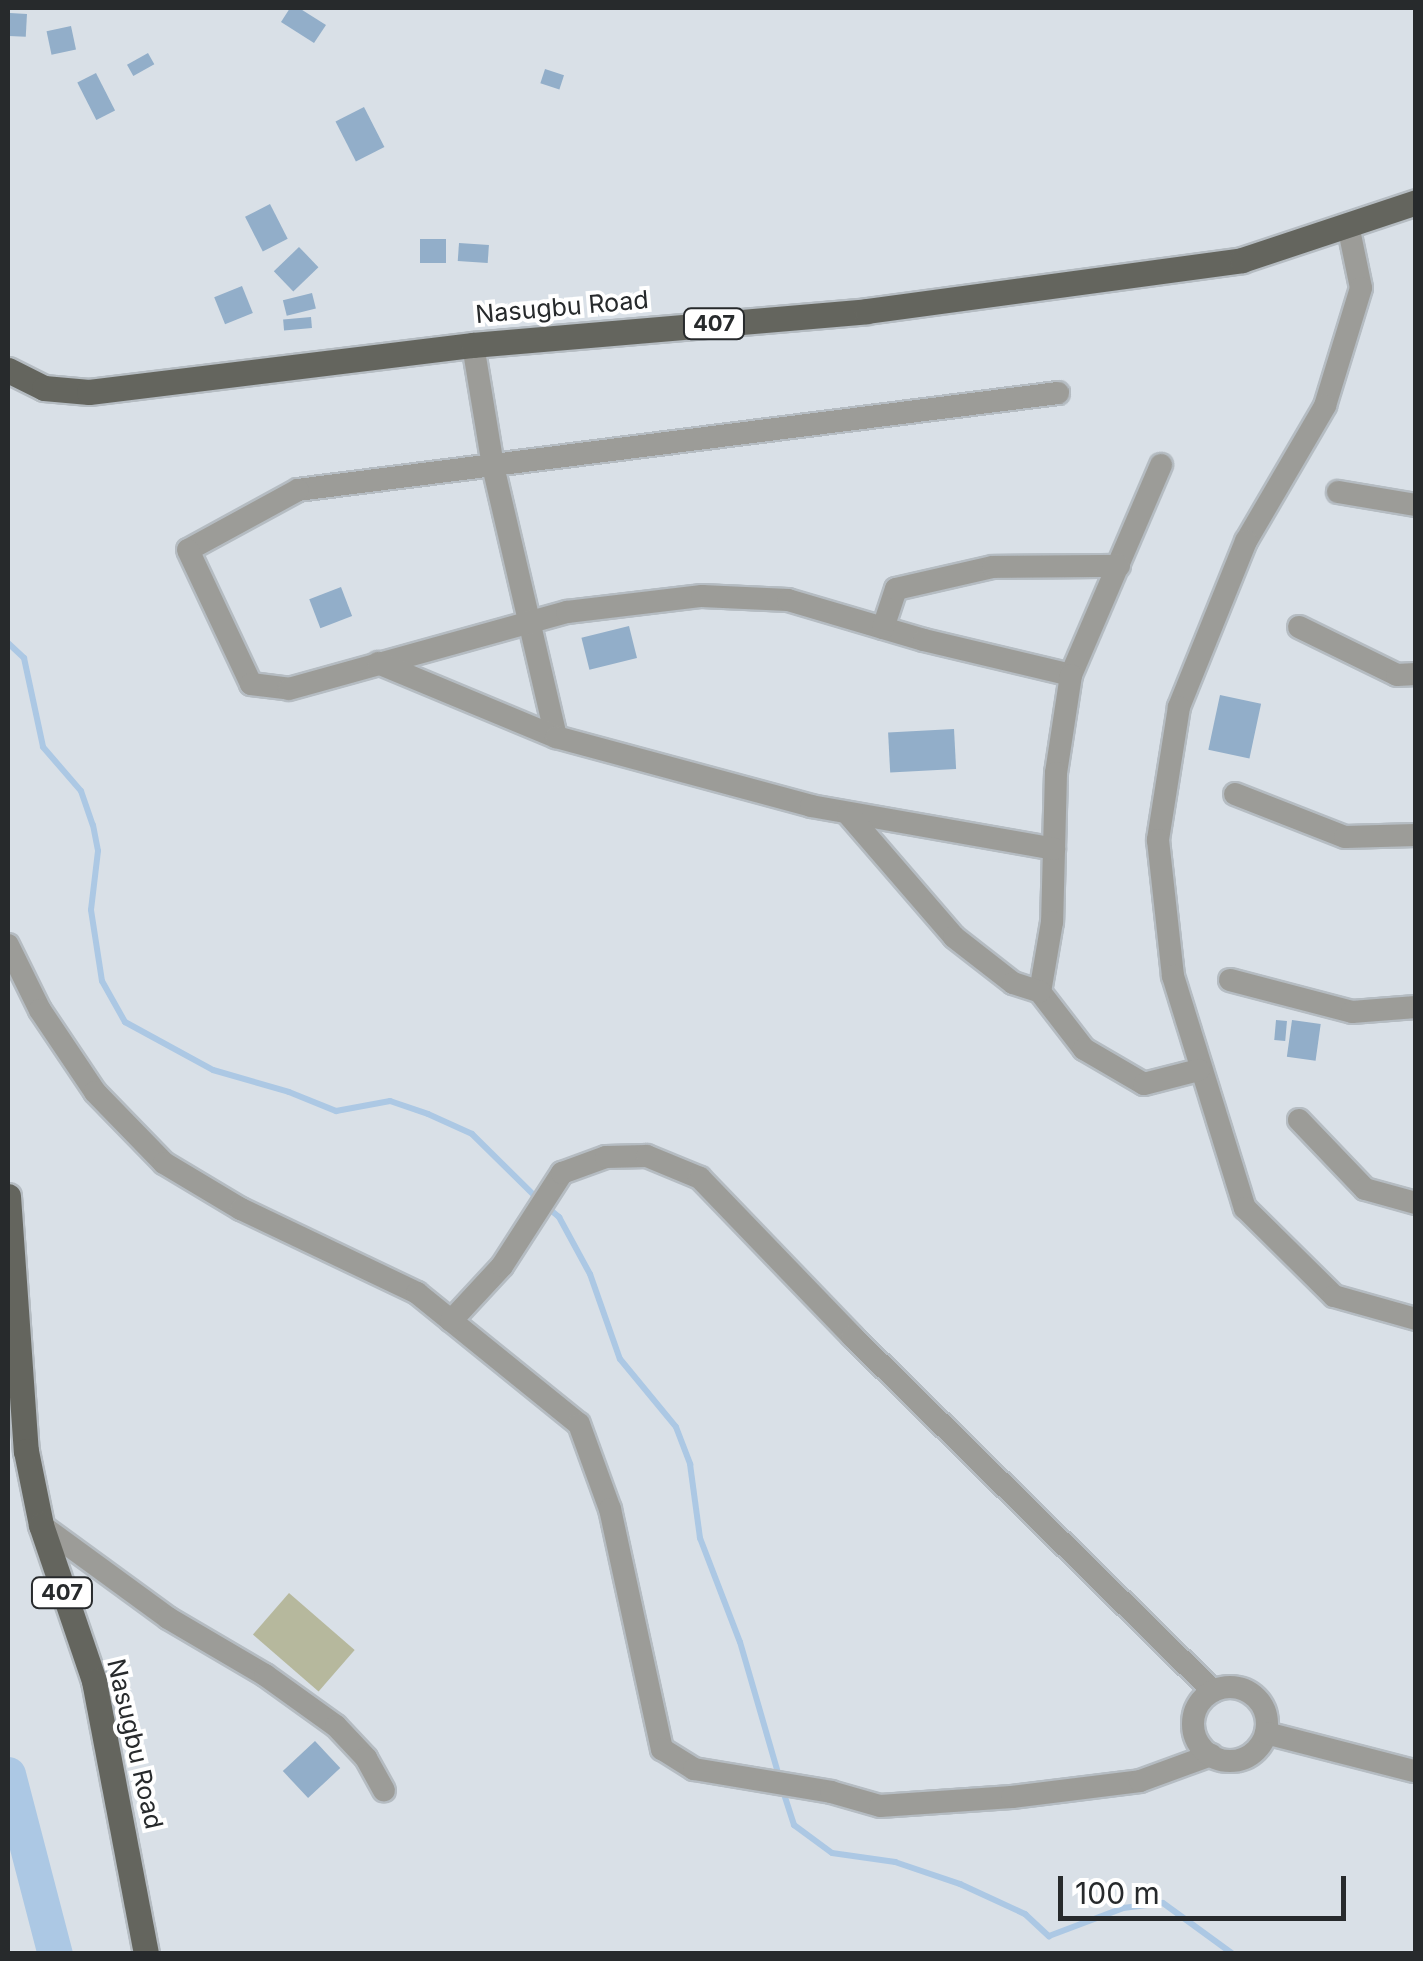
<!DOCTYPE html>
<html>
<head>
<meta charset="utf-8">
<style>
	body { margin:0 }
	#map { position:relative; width:1423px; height:1961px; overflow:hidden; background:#d9e0e7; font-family:Inter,sans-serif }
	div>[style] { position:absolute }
	.green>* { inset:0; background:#b6b89d; transform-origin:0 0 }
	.stream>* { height:6px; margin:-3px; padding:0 3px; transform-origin:3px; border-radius:3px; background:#acc8e4 }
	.river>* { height:35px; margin:-17.5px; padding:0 17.5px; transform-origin:17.5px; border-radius:17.5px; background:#acc8e4 }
	.building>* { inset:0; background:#92aec9; transform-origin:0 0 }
	.roads { filter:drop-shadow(2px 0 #b5bcc2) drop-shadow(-2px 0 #b5bcc2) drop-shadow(0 2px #b5bcc2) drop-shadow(0 -2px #b5bcc2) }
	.street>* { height:22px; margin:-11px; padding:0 11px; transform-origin:11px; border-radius:11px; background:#9c9c98 }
	.street>.ring { margin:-11px; padding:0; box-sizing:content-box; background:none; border:22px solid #9c9c98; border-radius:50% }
	.primary>* { height:25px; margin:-12.5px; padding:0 12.5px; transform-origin:12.5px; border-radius:12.5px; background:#64655e }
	span { translate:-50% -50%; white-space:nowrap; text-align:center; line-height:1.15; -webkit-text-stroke:8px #fff; paint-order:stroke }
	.shield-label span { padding:2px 8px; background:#fff; border:2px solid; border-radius:8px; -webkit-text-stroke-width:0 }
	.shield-label { font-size:22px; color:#272a2c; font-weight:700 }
	.street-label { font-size:25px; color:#272a2c }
	.frame { position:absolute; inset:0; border:10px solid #272a2c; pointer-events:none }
	.scale { position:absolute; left:1058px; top:1876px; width:288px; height:45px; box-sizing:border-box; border:5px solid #272a2c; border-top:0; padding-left:12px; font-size:30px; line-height:35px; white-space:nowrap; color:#272a2c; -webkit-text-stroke:8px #fff; paint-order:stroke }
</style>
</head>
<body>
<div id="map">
	<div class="green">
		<div style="left:289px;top:1593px;width:87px;height:55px;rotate:41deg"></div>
	</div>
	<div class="stream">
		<div style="left:8px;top:643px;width:22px;rotate:43deg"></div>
		<div style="left:24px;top:658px;width:91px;rotate:77.9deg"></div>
		<div style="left:43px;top:747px;width:58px;rotate:49.2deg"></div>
		<div style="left:81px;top:791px;width:36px;rotate:71deg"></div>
		<div style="left:93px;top:825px;width:26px;rotate:79deg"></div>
		<div style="left:98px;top:851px;width:59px;rotate:96.8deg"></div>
		<div style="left:91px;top:910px;width:72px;rotate:81.2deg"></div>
		<div style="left:102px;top:981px;width:47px;rotate:60.7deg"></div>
		<div style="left:125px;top:1022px;width:100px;rotate:28.6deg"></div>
		<div style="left:213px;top:1070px;width:79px;rotate:16.1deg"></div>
		<div style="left:289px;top:1092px;width:51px;rotate:22deg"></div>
		<div style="left:336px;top:1111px;width:55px;rotate:-10.5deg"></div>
		<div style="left:390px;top:1101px;width:40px;rotate:18.9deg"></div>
		<div style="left:428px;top:1114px;width:48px;rotate:24.4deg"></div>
		<div style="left:472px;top:1134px;width:93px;rotate:44.6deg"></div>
		<div style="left:547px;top:1207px;width:16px;rotate:40deg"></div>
		<div style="left:559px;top:1217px;width:65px;rotate:61.5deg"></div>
		<div style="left:590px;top:1274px;width:90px;rotate:70.6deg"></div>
		<div style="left:620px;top:1359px;width:88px;rotate:50.5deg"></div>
		<div style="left:676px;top:1427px;width:40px;rotate:69deg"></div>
		<div style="left:690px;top:1464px;width:75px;rotate:82.3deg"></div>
		<div style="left:700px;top:1538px;width:111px;rotate:69deg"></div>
		<div style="left:740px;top:1642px;width:144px;rotate:73.8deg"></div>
		<div style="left:783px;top:1791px;width:36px;rotate:72deg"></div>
		<div style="left:794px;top:1825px;width:47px;rotate:36.4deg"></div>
		<div style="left:832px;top:1853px;width:64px;rotate:8.1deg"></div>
		<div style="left:895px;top:1862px;width:69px;rotate:18.7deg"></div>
		<div style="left:960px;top:1884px;width:72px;rotate:24.8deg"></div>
		<div style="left:1025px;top:1914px;width:33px;rotate:43deg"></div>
		<div style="left:1049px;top:1936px;width:79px;rotate:-20.7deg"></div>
		<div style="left:1123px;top:1908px;width:40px;rotate:-7.1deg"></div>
		<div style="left:1163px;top:1903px;width:87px;rotate:36.1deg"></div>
	</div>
	<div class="river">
		<div style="left:8px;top:1774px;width:186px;rotate:75.4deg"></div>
	</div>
	<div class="building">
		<div style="clip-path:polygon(290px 8px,299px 8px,326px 25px,314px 43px,281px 22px)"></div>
		<div style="left:10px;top:13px;width:17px;height:23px;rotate:3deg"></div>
		<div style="left:71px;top:26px;width:24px;height:25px;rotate:78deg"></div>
		<div style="left:148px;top:53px;width:13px;height:24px;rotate:61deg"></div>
		<div style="left:545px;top:69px;width:20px;height:15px;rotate:18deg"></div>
		<div style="left:96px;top:73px;width:42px;height:21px;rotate:63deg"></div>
		<div style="left:364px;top:107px;width:45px;height:32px;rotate:63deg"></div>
		<div style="left:270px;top:204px;width:39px;height:28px;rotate:63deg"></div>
		<div style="left:446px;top:239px;width:24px;height:26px;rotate:90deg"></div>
		<div style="left:459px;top:243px;width:30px;height:18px;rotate:4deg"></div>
		<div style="left:299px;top:247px;width:28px;height:35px;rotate:46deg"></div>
		<div style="left:242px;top:286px;width:29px;height:30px;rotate:68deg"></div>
		<div style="left:312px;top:293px;width:16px;height:30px;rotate:76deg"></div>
		<div style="left:311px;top:317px;width:11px;height:28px;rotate:85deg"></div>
		<div style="left:341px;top:587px;width:31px;height:34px;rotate:69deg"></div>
		<div style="left:629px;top:626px;width:33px;height:49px;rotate:76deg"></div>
		<div style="left:1220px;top:695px;width:42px;height:56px;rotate:12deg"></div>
		<div style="left:954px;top:729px;width:40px;height:66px;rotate:87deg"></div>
		<div style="left:1276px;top:1020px;width:11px;height:20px;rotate:5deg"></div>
		<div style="left:1292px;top:1020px;width:29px;height:37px;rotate:8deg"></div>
		<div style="left:315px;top:1741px;width:37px;height:44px;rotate:47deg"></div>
	</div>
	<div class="roads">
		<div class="street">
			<div style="left:1348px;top:225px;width:64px;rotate:78.3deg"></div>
			<div style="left:1361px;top:288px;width:123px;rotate:107deg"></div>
			<div style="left:1325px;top:406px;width:156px;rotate:120.3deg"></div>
			<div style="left:1246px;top:541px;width:179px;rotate:112deg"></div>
			<div style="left:1179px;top:707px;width:135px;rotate:99deg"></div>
			<div style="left:1158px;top:840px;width:137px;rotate:83.7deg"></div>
			<div style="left:1173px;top:976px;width:243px;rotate:72.8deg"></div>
			<div style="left:1245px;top:1208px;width:125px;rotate:44.7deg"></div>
			<div style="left:1334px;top:1296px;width:85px;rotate:15.7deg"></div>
			<div style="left:473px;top:345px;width:123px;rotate:80.6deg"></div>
			<div style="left:493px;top:466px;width:278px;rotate:76.9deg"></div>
			<div style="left:1058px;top:393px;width:766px;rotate:172.73deg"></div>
			<div style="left:298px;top:490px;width:125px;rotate:151.4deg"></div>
			<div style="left:188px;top:550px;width:148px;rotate:64.8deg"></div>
			<div style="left:251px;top:684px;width:38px;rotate:7deg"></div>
			<div style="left:289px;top:689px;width:288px;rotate:-15.5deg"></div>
			<div style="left:567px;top:612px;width:136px;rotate:-6.8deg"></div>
			<div style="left:702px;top:596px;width:86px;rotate:2.7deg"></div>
			<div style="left:788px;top:600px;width:142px;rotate:16.4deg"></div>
			<div style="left:924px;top:640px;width:151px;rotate:13.4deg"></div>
			<div style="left:1161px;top:465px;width:228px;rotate:113.2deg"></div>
			<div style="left:1071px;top:675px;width:99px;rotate:98.7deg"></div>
			<div style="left:1056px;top:773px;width:149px;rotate:91.5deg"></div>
			<div style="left:1052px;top:922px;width:71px;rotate:99.7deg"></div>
			<div style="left:1040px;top:992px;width:72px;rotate:52.3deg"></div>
			<div style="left:1084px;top:1049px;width:69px;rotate:30.3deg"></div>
			<div style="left:1144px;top:1084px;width:57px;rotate:-14.3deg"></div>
			<div style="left:1338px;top:492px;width:79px;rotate:9.5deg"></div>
			<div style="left:1299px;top:627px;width:109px;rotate:26.1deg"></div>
			<div style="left:1397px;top:675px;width:19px;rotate:-3deg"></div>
			<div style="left:883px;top:628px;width:41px;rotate:-71.6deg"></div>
			<div style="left:896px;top:589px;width:99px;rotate:-12.8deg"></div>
			<div style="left:993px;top:567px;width:126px;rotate:-0.5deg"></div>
			<div style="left:378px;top:663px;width:193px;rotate:22.6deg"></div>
			<div style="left:556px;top:737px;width:264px;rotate:15.1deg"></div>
			<div style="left:811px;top:806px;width:247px;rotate:10deg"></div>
			<div style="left:1235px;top:794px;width:118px;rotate:21.4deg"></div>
			<div style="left:1345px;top:837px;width:71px;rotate:-1.6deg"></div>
			<div style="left:848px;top:814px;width:162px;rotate:49.2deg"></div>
			<div style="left:954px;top:937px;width:75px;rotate:37.9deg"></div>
			<div style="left:1013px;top:983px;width:28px;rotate:18deg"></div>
			<div style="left:8px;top:945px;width:72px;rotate:63.8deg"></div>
			<div style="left:40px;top:1010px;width:99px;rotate:56.1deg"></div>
			<div style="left:95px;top:1092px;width:99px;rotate:45.8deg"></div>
			<div style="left:164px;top:1163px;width:90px;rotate:30.9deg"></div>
			<div style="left:241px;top:1209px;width:195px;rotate:25.5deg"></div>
			<div style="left:417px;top:1293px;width:208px;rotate:39deg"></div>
			<div style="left:579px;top:1424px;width:90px;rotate:70deg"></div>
			<div style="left:610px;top:1509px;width:246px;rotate:77.8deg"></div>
			<div style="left:662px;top:1749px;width:38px;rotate:32deg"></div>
			<div style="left:694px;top:1769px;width:139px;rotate:9.5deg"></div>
			<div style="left:831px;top:1792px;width:51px;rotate:15.9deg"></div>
			<div style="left:880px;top:1806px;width:132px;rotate:-3.9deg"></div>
			<div style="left:1012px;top:1797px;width:129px;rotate:-7.1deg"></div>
			<div style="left:1140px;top:1781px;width:76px;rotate:-20.1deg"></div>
			<div style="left:1230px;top:980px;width:126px;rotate:14.7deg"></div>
			<div style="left:1352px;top:1012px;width:64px;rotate:-4.5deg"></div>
			<div style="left:1299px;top:1120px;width:95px;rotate:46.3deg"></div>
			<div style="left:1365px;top:1189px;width:53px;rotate:15.4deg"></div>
			<div style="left:451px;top:1321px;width:75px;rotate:-47.2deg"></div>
			<div style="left:502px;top:1266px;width:111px;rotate:-57.2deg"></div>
			<div style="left:562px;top:1173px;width:47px;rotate:-20deg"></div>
			<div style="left:606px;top:1157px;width:41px;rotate:-1.4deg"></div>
			<div style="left:647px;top:1156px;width:57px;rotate:22.5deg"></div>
			<div style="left:700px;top:1178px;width:219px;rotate:46.1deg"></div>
			<div style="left:852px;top:1336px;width:506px;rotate:44.52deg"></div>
			<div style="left:41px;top:1525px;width:157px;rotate:36.2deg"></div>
			<div style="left:168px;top:1618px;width:113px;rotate:30.4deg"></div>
			<div style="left:265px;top:1675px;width:87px;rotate:35.7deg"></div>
			<div style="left:336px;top:1726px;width:44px;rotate:46.8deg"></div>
			<div style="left:366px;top:1758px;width:37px;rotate:61deg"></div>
			<div class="ring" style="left:1193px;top:1687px;width:52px;height:52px"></div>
			<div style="left:1266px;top:1733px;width:153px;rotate:14.4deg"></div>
		</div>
		<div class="primary">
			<div style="left:8px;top:370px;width:40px;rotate:26.6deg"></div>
			<div style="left:44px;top:388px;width:45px;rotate:5.1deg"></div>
			<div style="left:89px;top:392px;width:387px;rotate:-7deg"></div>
			<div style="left:473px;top:345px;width:395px;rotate:-4.9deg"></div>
			<div style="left:867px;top:311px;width:378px;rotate:-7.7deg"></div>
			<div style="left:1242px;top:260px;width:183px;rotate:-18.4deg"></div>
			<div style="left:8px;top:1196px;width:256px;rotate:86deg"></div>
			<div style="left:26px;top:1451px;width:76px;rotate:78.5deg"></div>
			<div style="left:41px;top:1525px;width:165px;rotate:71.2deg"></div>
			<div style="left:94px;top:1681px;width:278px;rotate:79.2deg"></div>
		</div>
	</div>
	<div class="shield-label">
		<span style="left:714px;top:324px">407</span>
		<span style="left:62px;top:1593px">407</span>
	</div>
	<div class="street-label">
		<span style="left:562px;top:307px;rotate:-5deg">Nasugbu Road</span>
		<span style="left:135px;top:1744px;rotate:77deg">Nasugbu Road</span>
	</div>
	<div class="frame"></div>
	<div class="scale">100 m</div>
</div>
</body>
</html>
